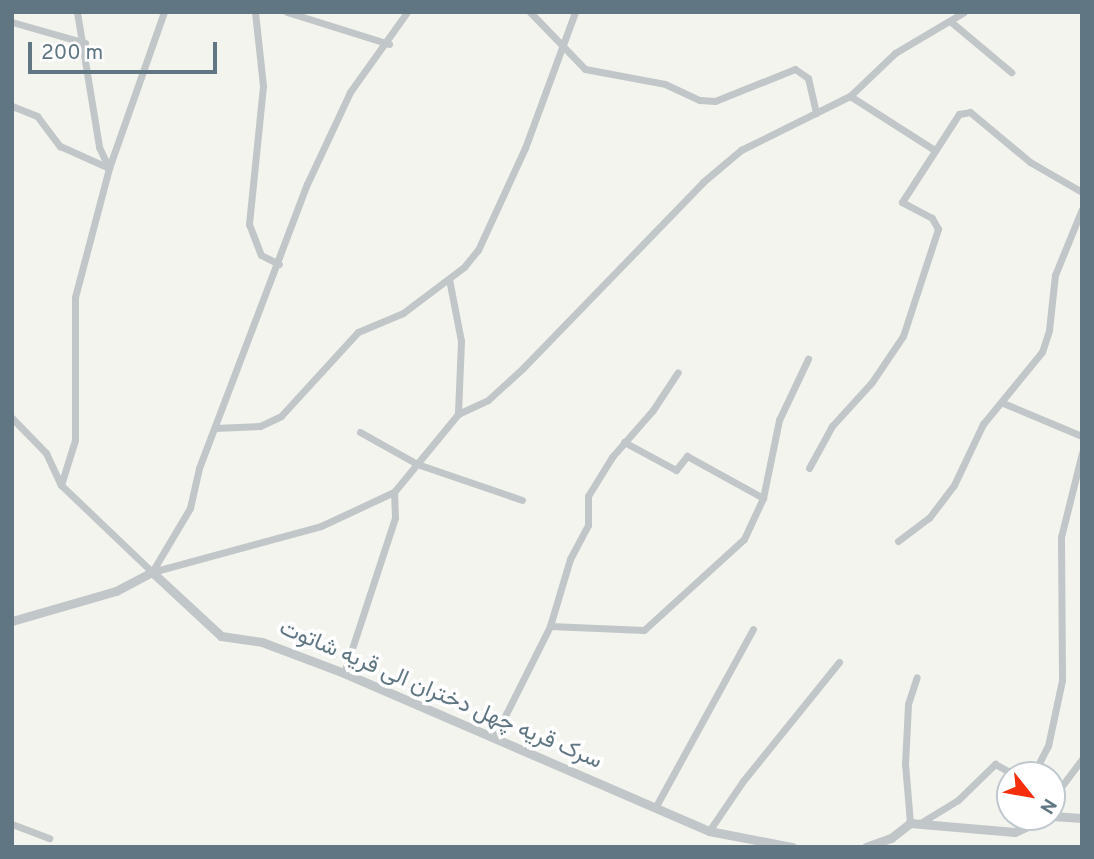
<!DOCTYPE html>
<html>
<head>
<meta charset="utf-8">
<style>
	body { margin:0 }
	#map { position:relative; width:1094px; height:859px; overflow:hidden; background:#f4f4ef; font-family:Overpass,Vazirmatn,sans-serif }
	div>[style] { position:absolute }
	.minor>* { height:7px; margin:-3.5px; padding:0 3.5px; transform-origin:3.5px; border-radius:3.5px; background:#c1c6c8 }
	.tertiary>* { height:9px; margin:-4.5px; padding:0 4.5px; transform-origin:4.5px; border-radius:4.5px; background:#c1c6c8 }
	span { translate:-50% -50%; white-space:nowrap; text-align:center; line-height:1.15; -webkit-text-stroke:7px #fff; paint-order:stroke }
	.street-label { font-size:23px; color:#607783 }
	.frame { position:absolute; inset:0; border:14px solid #607783; pointer-events:none }
	.north { position:absolute; left:996px; top:761px; width:70px; height:70px; box-sizing:border-box; background:#fff; border:2px solid #bfc9cd; border-radius:50%; rotate:121deg; font-size:19px; font-weight:700; line-height:28px; text-align:center; color:#607783 }
	.north::after { content:''; display:block; margin:auto; width:24px; height:32px; background:#f52e0e; clip-path:polygon(50% 0,100% 100%,50% 72%,0 100%) }
	.scale { position:absolute; left:28px; top:42px; width:189px; height:32px; box-sizing:border-box; border:4px solid #607783; border-top:0; padding-left:9px; font-size:21px; line-height:24px; white-space:nowrap; color:#607783; -webkit-text-stroke:5px #fff; paint-order:stroke }
</style>
</head>
<body>
<div id="map">
	<div class="minor">
		<div style="left:77px;top:12px;width:137px;rotate:80.7deg"></div>
		<div style="left:99px;top:147px;width:23px;rotate:65deg"></div>
		<div style="left:255px;top:12px;width:74px;rotate:83.8deg"></div>
		<div style="left:263px;top:86px;width:139px;rotate:95.8deg"></div>
		<div style="left:249px;top:224px;width:33px;rotate:69deg"></div>
		<div style="left:261px;top:255px;width:20px;rotate:27deg"></div>
		<div style="left:287px;top:12px;width:107px;rotate:17.4deg"></div>
		<div style="left:530px;top:12px;width:79px;rotate:46deg"></div>
		<div style="left:585px;top:69px;width:81px;rotate:10.6deg"></div>
		<div style="left:665px;top:84px;width:38px;rotate:25deg"></div>
		<div style="left:700px;top:100px;width:15px;rotate:4deg"></div>
		<div style="left:715px;top:101px;width:86px;rotate:-21.8deg"></div>
		<div style="left:795px;top:69px;width:16px;rotate:35deg"></div>
		<div style="left:808px;top:78px;width:36px;rotate:77deg"></div>
		<div style="left:950px;top:21px;width:80px;rotate:39.9deg"></div>
		<div style="left:12px;top:22px;width:76px;rotate:16deg"></div>
		<div style="left:850px;top:96px;width:98px;rotate:32.6deg"></div>
		<div style="left:12px;top:106px;width:27px;rotate:22deg"></div>
		<div style="left:37px;top:116px;width:38px;rotate:53deg"></div>
		<div style="left:60px;top:146px;width:54px;rotate:24.2deg"></div>
		<div style="left:449px;top:279px;width:63px;rotate:79deg"></div>
		<div style="left:461px;top:341px;width:73px;rotate:92.4deg"></div>
		<div style="left:1003px;top:403px;width:86px;rotate:22.7deg"></div>
		<div style="left:12px;top:418px;width:49px;rotate:45.8deg"></div>
		<div style="left:46px;top:453px;width:35px;rotate:65deg"></div>
		<div style="left:61px;top:485px;width:126px;rotate:43.7deg"></div>
		<div style="left:215px;top:428px;width:45px;rotate:-2.5deg"></div>
		<div style="left:260px;top:426px;width:23px;rotate:-25deg"></div>
		<div style="left:281px;top:416px;width:114px;rotate:-47.5deg"></div>
		<div style="left:358px;top:332px;width:49px;rotate:-22.9deg"></div>
		<div style="left:403px;top:313px;width:76px;rotate:-37deg"></div>
		<div style="left:464px;top:267px;width:22px;rotate:-51deg"></div>
		<div style="left:478px;top:250px;width:112px;rotate:-65.3deg"></div>
		<div style="left:525px;top:148px;width:145px;rotate:-69.8deg"></div>
		<div style="left:360px;top:432px;width:65px;rotate:29.3deg"></div>
		<div style="left:417px;top:464px;width:111px;rotate:18.9deg"></div>
		<div style="left:624px;top:442px;width:59px;rotate:28.3deg"></div>
		<div style="left:676px;top:470px;width:18px;rotate:-52deg"></div>
		<div style="left:687px;top:456px;width:87px;rotate:28.9deg"></div>
		<div style="left:809px;top:468px;width:48px;rotate:-61.3deg"></div>
		<div style="left:832px;top:426px;width:59px;rotate:-47.7deg"></div>
		<div style="left:872px;top:382px;width:55px;rotate:-56deg"></div>
		<div style="left:903px;top:336px;width:113px;rotate:-71.9deg"></div>
		<div style="left:938px;top:229px;width:13px;rotate:-119deg"></div>
		<div style="left:932px;top:218px;width:34px;rotate:-152deg"></div>
		<div style="left:902px;top:202px;width:105px;rotate:-57.1deg"></div>
		<div style="left:959px;top:114px;width:11px;rotate:-10deg"></div>
		<div style="left:970px;top:112px;width:78px;rotate:39.8deg"></div>
		<div style="left:1030px;top:162px;width:60px;rotate:30deg"></div>
		<div style="left:61px;top:485px;width:47px;rotate:-72.7deg"></div>
		<div style="left:75px;top:440px;width:143px;rotate:-90deg"></div>
		<div style="left:75px;top:297px;width:133px;rotate:-75.2deg"></div>
		<div style="left:109px;top:168px;width:165px;rotate:-70.6deg"></div>
		<div style="left:898px;top:541px;width:39px;rotate:-37deg"></div>
		<div style="left:929px;top:518px;width:41px;rotate:-52.9deg"></div>
		<div style="left:954px;top:485px;width:68px;rotate:-64.6deg"></div>
		<div style="left:983px;top:424px;width:93px;rotate:-50.7deg"></div>
		<div style="left:1042px;top:352px;width:23px;rotate:-72deg"></div>
		<div style="left:1049px;top:330px;width:55px;rotate:-83.8deg"></div>
		<div style="left:1055px;top:275px;width:71px;rotate:-67.8deg"></div>
		<div style="left:152px;top:572px;width:175px;rotate:-15.2deg"></div>
		<div style="left:321px;top:526px;width:81px;rotate:-25deg"></div>
		<div style="left:394px;top:492px;width:101px;rotate:-50.6deg"></div>
		<div style="left:458px;top:414px;width:33px;rotate:-25deg"></div>
		<div style="left:488px;top:400px;width:47px;rotate:-42.4deg"></div>
		<div style="left:523px;top:368px;width:259px;rotate:-45.9deg"></div>
		<div style="left:703px;top:182px;width:50px;rotate:-40.1deg"></div>
		<div style="left:741px;top:150px;width:122px;rotate:-26.4deg"></div>
		<div style="left:850px;top:96px;width:62px;rotate:-43.7deg"></div>
		<div style="left:895px;top:53px;width:80px;rotate:-30.7deg"></div>
		<div style="left:152px;top:572px;width:74px;rotate:-59.3deg"></div>
		<div style="left:190px;top:508px;width:41px;rotate:-77.3deg"></div>
		<div style="left:199px;top:468px;width:304px;rotate:-69.2deg"></div>
		<div style="left:307px;top:184px;width:102px;rotate:-64.9deg"></div>
		<div style="left:350px;top:92px;width:98px;rotate:-54.5deg"></div>
		<div style="left:550px;top:626px;width:94px;rotate:2.4deg"></div>
		<div style="left:644px;top:630px;width:135px;rotate:-42.3deg"></div>
		<div style="left:744px;top:539px;width:45px;rotate:-65.1deg"></div>
		<div style="left:763px;top:498px;width:80px;rotate:-78.4deg"></div>
		<div style="left:779px;top:420px;width:68px;rotate:-64.6deg"></div>
		<div style="left:344px;top:673px;width:163px;rotate:-71.8deg"></div>
		<div style="left:395px;top:518px;width:26px;rotate:-92deg"></div>
		<div style="left:495px;top:736px;width:123px;rotate:-63.4deg"></div>
		<div style="left:550px;top:626px;width:70px;rotate:-73.4deg"></div>
		<div style="left:570px;top:559px;width:38px;rotate:-62deg"></div>
		<div style="left:588px;top:525px;width:29px;rotate:-90deg"></div>
		<div style="left:588px;top:496px;width:46px;rotate:-58.4deg"></div>
		<div style="left:612px;top:457px;width:62px;rotate:-48.9deg"></div>
		<div style="left:653px;top:410px;width:45px;rotate:-56.7deg"></div>
		<div style="left:1033px;top:775px;width:33px;rotate:-63deg"></div>
		<div style="left:1048px;top:746px;width:67px;rotate:-78deg"></div>
		<div style="left:1062px;top:680px;width:143px;rotate:-90.4deg"></div>
		<div style="left:1061px;top:537px;width:87px;rotate:-76deg"></div>
		<div style="left:1052px;top:799px;width:50px;rotate:-53.1deg"></div>
		<div style="left:655px;top:808px;width:204px;rotate:-61.3deg"></div>
		<div style="left:922px;top:822px;width:42px;rotate:-31.4deg"></div>
		<div style="left:958px;top:800px;width:52px;rotate:-44.2deg"></div>
		<div style="left:995px;top:764px;width:23px;rotate:29deg"></div>
		<div style="left:910px;top:823px;width:59px;rotate:-94.8deg"></div>
		<div style="left:905px;top:764px;width:60px;rotate:-87.1deg"></div>
		<div style="left:908px;top:704px;width:28px;rotate:-72deg"></div>
		<div style="left:12px;top:824px;width:40px;rotate:21deg"></div>
		<div style="left:709px;top:831px;width:60px;rotate:-55.8deg"></div>
		<div style="left:743px;top:781px;width:153px;rotate:-51.1deg"></div>
	</div>
	<div class="tertiary">
		<div style="left:12px;top:621px;width:108px;rotate:-16.1deg"></div>
		<div style="left:116px;top:591px;width:41px;rotate:-27.8deg"></div>
		<div style="left:152px;top:572px;width:94px;rotate:42.8deg"></div>
		<div style="left:221px;top:636px;width:41px;rotate:8.3deg"></div>
		<div style="left:262px;top:642px;width:88px;rotate:20.7deg"></div>
		<div style="left:344px;top:673px;width:398px;rotate:23.4deg"></div>
		<div style="left:709px;top:831px;width:85px;rotate:10.9deg"></div>
		<div style="left:1052px;top:816px;width:30px;rotate:4deg"></div>
		<div style="left:866px;top:847px;width:27px;rotate:-20deg"></div>
		<div style="left:891px;top:838px;width:24px;rotate:-38deg"></div>
		<div style="left:910px;top:823px;width:105px;rotate:4.9deg"></div>
		<div style="left:1015px;top:832px;width:35px;rotate:-25deg"></div>
	</div>
	<div class="street-label">
		<span style="left:440px;top:696px;rotate:23deg">سرک قریه چهل دختران الی قریه شاتوت</span>
	</div>
	<div class="frame"></div>
	<div class="north">N</div>
	<div class="scale">200 m</div>
</div>
</body>
</html>
